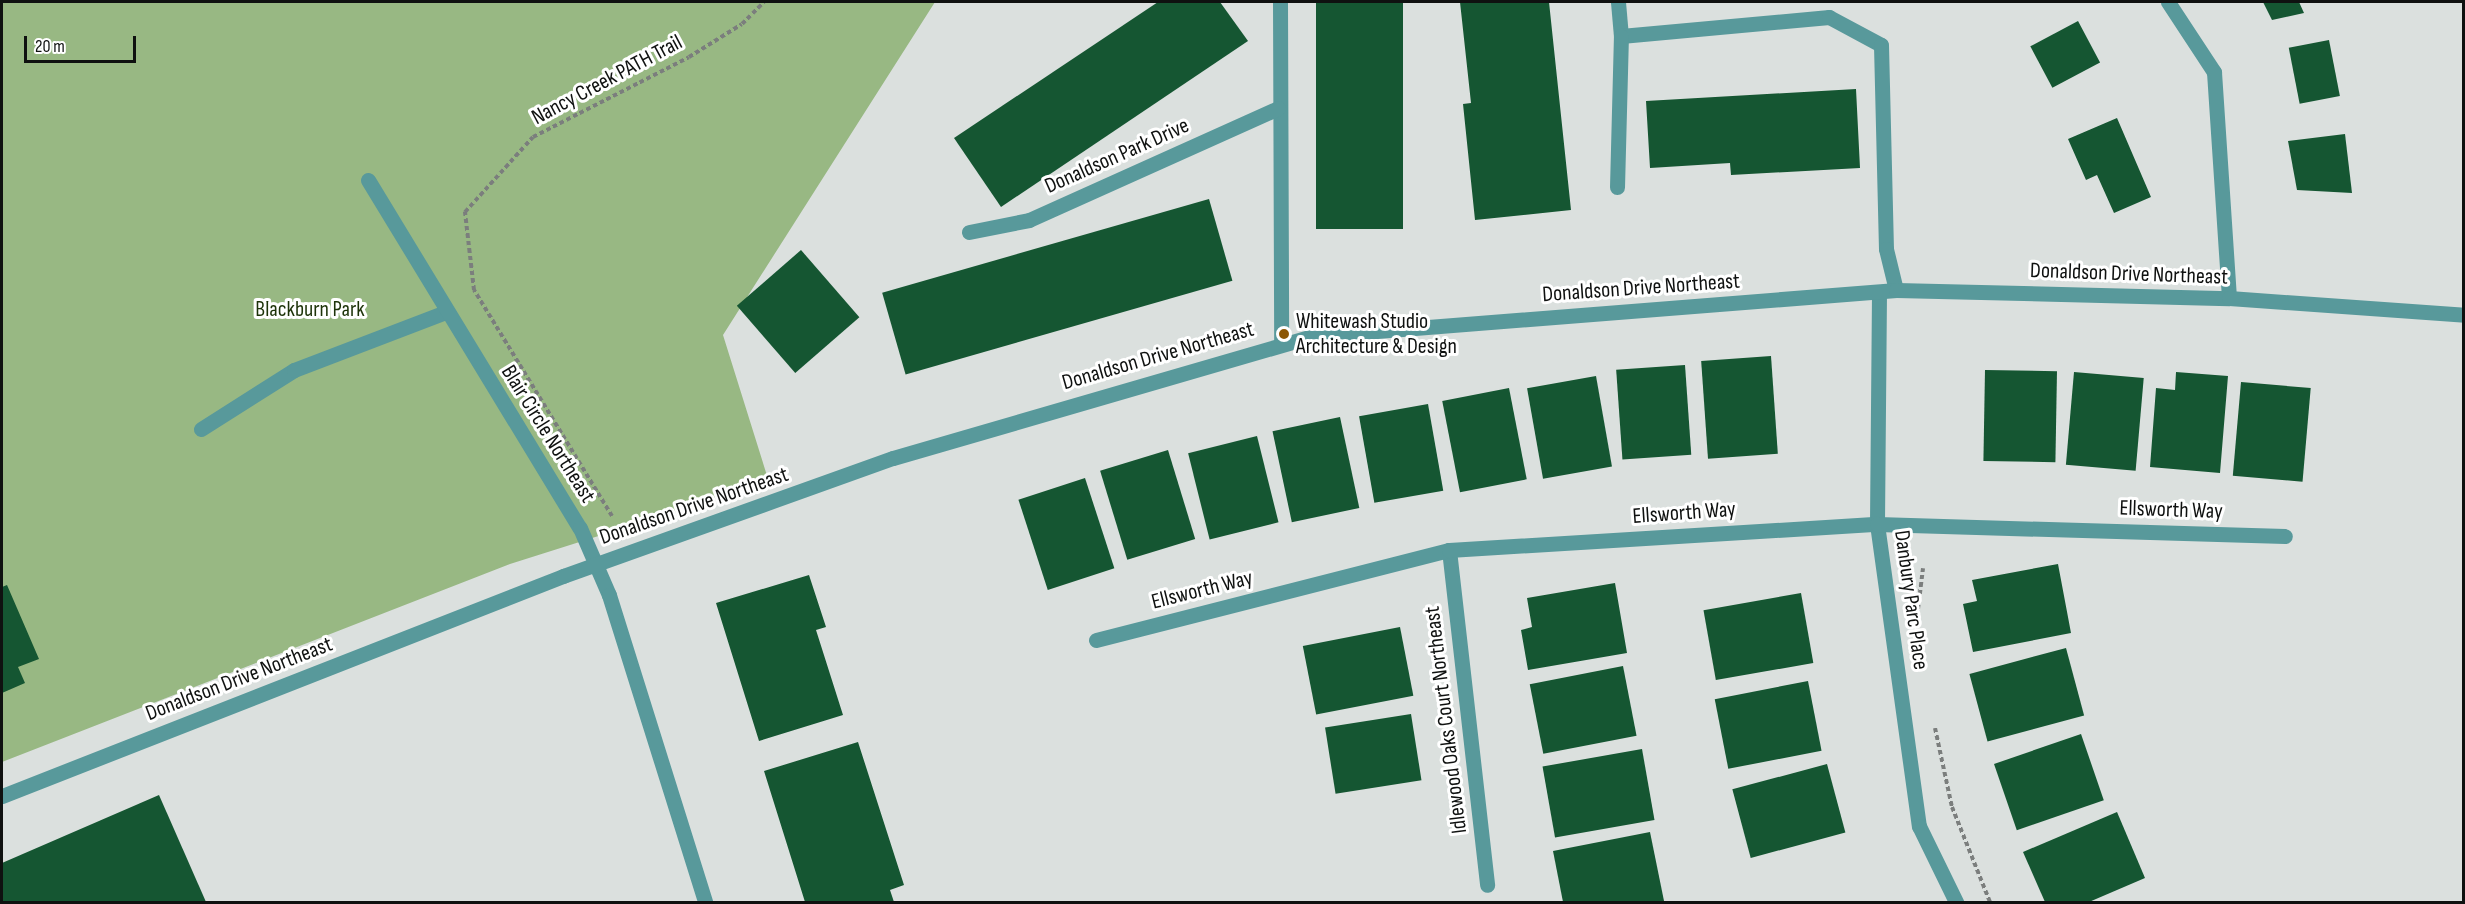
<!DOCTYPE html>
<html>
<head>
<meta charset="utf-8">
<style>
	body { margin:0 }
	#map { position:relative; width:2465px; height:904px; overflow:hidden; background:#dbe0de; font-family:"Sofia Sans Condensed",sans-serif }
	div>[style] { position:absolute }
	.green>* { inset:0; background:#98b883 }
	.building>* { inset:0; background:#155632; transform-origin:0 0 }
	.path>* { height:4px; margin-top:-2px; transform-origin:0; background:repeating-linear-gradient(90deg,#7b7e7d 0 4.5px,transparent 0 7.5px) }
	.service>* { height:15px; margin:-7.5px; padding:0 7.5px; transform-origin:7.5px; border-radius:7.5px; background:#58999b }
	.minor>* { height:15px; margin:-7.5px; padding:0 7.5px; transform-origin:7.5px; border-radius:7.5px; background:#58999b }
	.dots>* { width:16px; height:16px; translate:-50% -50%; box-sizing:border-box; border:3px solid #fff; border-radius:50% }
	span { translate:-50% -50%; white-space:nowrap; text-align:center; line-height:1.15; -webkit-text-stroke:6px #fff; paint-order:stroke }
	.street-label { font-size:22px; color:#0f1110 }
	.park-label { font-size:22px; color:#1d3309 }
	.poi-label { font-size:22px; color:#0f1110 }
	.left { translate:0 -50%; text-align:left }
	.frame { position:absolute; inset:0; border:3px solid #0f1110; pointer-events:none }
	.scale { position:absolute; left:24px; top:36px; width:112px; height:27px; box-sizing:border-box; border:3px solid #0f1110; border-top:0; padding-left:8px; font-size:18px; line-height:21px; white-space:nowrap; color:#0f1110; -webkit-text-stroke:4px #fff; paint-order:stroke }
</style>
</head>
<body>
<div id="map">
	<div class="green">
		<div style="clip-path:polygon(2px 2px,935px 2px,723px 335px,769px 482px,510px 564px,2px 762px)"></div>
	</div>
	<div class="building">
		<div style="clip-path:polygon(1158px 2px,1220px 2px,1248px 41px,1001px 207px,954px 138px)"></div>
		<div style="left:1316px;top:2px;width:87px;height:227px"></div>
		<div style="clip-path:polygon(1460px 2px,1549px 2px,1571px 210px,1475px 220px,1463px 104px,1471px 103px)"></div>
		<div style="clip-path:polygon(2263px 2px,2299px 2px,2304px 13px,2272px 20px)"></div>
		<div style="left:2078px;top:21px;width:47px;height:54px;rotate:62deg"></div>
		<div style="left:2329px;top:40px;width:57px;height:41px;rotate:79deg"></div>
		<div style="clip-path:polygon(1856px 89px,1860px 168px,1731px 175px,1730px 163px,1650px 168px,1646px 101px)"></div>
		<div style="clip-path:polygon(2117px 118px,2151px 197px,2114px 213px,2097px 175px,2086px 180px,2068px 139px)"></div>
		<div style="clip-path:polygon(2345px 134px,2352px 193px,2297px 190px,2288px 141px)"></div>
		<div style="left:1209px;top:199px;width:85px;height:340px;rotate:74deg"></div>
		<div style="left:801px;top:250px;width:89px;height:85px;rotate:49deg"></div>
		<div style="left:1771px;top:356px;width:98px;height:70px;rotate:86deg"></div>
		<div style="left:1685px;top:365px;width:90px;height:69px;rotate:86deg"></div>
		<div style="left:1985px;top:370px;width:72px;height:91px;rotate:1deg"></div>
		<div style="left:2074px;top:372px;width:70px;height:93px;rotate:5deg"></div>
		<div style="clip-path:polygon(2176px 372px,2228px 376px,2220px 473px,2150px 467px,2156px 388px,2175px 390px)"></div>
		<div style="left:1596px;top:376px;width:92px;height:70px;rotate:80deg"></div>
		<div style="left:2241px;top:382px;width:70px;height:94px;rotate:5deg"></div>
		<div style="left:1509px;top:388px;width:93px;height:68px;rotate:79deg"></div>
		<div style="left:1428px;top:404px;width:88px;height:70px;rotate:80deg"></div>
		<div style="left:1340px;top:417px;width:93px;height:69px;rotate:78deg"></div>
		<div style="left:1257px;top:436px;width:89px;height:71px;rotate:76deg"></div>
		<div style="left:1168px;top:450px;width:93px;height:71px;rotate:73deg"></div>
		<div style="left:1085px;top:478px;width:95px;height:70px;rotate:72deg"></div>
		<div style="clip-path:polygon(2058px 564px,2071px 633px,1973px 652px,1963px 604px,1977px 601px,1972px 580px)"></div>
		<div style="clip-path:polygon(809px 575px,826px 627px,816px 630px,843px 715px,759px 741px,716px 603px)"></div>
		<div style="clip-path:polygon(1615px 583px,1627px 653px,1528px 670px,1521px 630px,1532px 627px,1527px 598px)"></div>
		<div style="clip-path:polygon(7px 585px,39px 659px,18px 667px,25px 683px,2px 693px,2px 587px)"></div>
		<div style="left:1801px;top:593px;width:71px;height:99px;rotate:80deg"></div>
		<div style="left:1400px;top:627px;width:70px;height:99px;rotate:79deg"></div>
		<div style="left:2066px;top:648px;width:70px;height:100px;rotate:75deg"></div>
		<div style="left:1623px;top:666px;width:71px;height:95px;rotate:79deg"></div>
		<div style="left:1808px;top:681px;width:71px;height:95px;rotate:79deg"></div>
		<div style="left:1411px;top:714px;width:67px;height:87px;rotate:81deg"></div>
		<div style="left:2081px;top:734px;width:70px;height:92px;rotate:71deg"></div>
		<div style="clip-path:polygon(858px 742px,904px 885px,890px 890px,894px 902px,805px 902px,764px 771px)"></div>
		<div style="left:1642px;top:749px;width:72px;height:101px;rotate:80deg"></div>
		<div style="left:1827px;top:764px;width:71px;height:98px;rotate:75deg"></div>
		<div style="clip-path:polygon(159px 795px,206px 902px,2px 902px,2px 863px)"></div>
		<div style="clip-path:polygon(2117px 812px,2145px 878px,2089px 902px,2045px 902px,2023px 852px)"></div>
		<div style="clip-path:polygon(1650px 832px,1664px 901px,1563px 902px,1553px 851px)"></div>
	</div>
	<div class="path">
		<div style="left:612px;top:516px;width:265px;rotate:-121.4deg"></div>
		<div style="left:474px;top:290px;width:79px;rotate:-96.6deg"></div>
		<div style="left:465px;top:212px;width:101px;rotate:-47.8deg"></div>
		<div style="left:533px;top:137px;width:175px;rotate:-27.1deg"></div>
		<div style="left:689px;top:57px;width:62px;rotate:-31.9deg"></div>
		<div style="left:742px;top:24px;width:31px;rotate:-45deg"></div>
		<div style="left:1918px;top:609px;width:41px;rotate:-83deg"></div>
		<div style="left:1935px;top:728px;width:81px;rotate:77.9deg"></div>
		<div style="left:1952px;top:807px;width:102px;rotate:68.2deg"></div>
	</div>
	<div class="service">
		<div style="left:201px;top:429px;width:110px;rotate:-32.4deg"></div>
		<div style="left:294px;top:370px;width:163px;rotate:-20.9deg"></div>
	</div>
	<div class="minor">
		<div style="left:1280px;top:2px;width:342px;rotate:89.8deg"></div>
		<div style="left:1618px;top:2px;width:34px;rotate:85deg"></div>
		<div style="left:1621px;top:36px;width:209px;rotate:-5.2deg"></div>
		<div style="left:1829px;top:17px;width:59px;rotate:28.3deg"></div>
		<div style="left:1881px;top:45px;width:204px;rotate:88.6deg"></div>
		<div style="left:1886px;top:249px;width:42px;rotate:76.3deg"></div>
		<div style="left:2168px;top:2px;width:84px;rotate:56.7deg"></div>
		<div style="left:2214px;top:72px;width:226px;rotate:86.2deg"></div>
		<div style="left:368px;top:180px;width:407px;rotate:58.7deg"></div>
		<div style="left:580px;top:528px;width:73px;rotate:66.6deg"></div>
		<div style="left:609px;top:595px;width:322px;rotate:72.6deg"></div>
		<div style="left:1617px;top:187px;width:151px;rotate:-88.5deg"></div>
		<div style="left:969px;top:232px;width:61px;rotate:-11.3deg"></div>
		<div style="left:1029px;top:220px;width:273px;rotate:-24.2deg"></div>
		<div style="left:1879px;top:293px;width:231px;rotate:90.5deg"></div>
		<div style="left:1877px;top:524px;width:305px;rotate:82.1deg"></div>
		<div style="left:1919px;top:826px;width:85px;rotate:64deg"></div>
		<div style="left:1449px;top:550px;width:337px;rotate:83.5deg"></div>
		<div style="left:1096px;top:640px;width:364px;rotate:-14.3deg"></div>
		<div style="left:1449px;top:550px;width:429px;rotate:-3.5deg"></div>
		<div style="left:1877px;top:524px;width:408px;rotate:1.7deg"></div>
		<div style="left:2px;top:796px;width:603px;rotate:-21.41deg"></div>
		<div style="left:563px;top:576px;width:350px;rotate:-19.7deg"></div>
		<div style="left:893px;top:458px;width:438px;rotate:-16.2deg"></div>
		<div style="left:1314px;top:336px;width:584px;rotate:-4.52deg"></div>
		<div style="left:1896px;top:290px;width:333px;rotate:1.4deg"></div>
		<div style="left:2229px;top:298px;width:236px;rotate:4.1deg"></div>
	</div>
	<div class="dots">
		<div style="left:1284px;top:334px;background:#8c5706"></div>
	</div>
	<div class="street-label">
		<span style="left:607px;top:80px;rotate:-28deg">Nancy Creek PATH Trail</span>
		<span style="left:1117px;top:156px;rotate:-24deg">Donaldson Park Drive</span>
		<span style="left:2129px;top:274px;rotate:2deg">Donaldson Drive Northeast</span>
		<span style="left:1641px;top:288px;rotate:-4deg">Donaldson Drive Northeast</span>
		<span style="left:1158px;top:356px;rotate:-16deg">Donaldson Drive Northeast</span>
		<span style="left:548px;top:434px;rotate:58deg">Blair Circle Northeast</span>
		<span style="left:694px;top:506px;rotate:-19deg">Donaldson Drive Northeast</span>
		<span style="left:2171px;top:510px;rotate:2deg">Ellsworth Way</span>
		<span style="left:1684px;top:513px;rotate:-4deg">Ellsworth Way</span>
		<span style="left:1202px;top:590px;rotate:-14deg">Ellsworth Way</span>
		<span style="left:1911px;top:600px;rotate:82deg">Danbury Parc Place</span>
		<span style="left:239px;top:679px;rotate:-21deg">Donaldson Drive Northeast</span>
		<span style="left:1446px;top:720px;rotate:-97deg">Idlewood Oaks Court Northeast</span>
	</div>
	<div class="park-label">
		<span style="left:310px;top:310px">Blackburn Park</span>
	</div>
	<div class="poi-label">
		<span class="left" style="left:1296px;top:334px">Whitewash Studio<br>Architecture &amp; Design</span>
	</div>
	<div class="frame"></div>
	<div class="scale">20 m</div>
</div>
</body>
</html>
